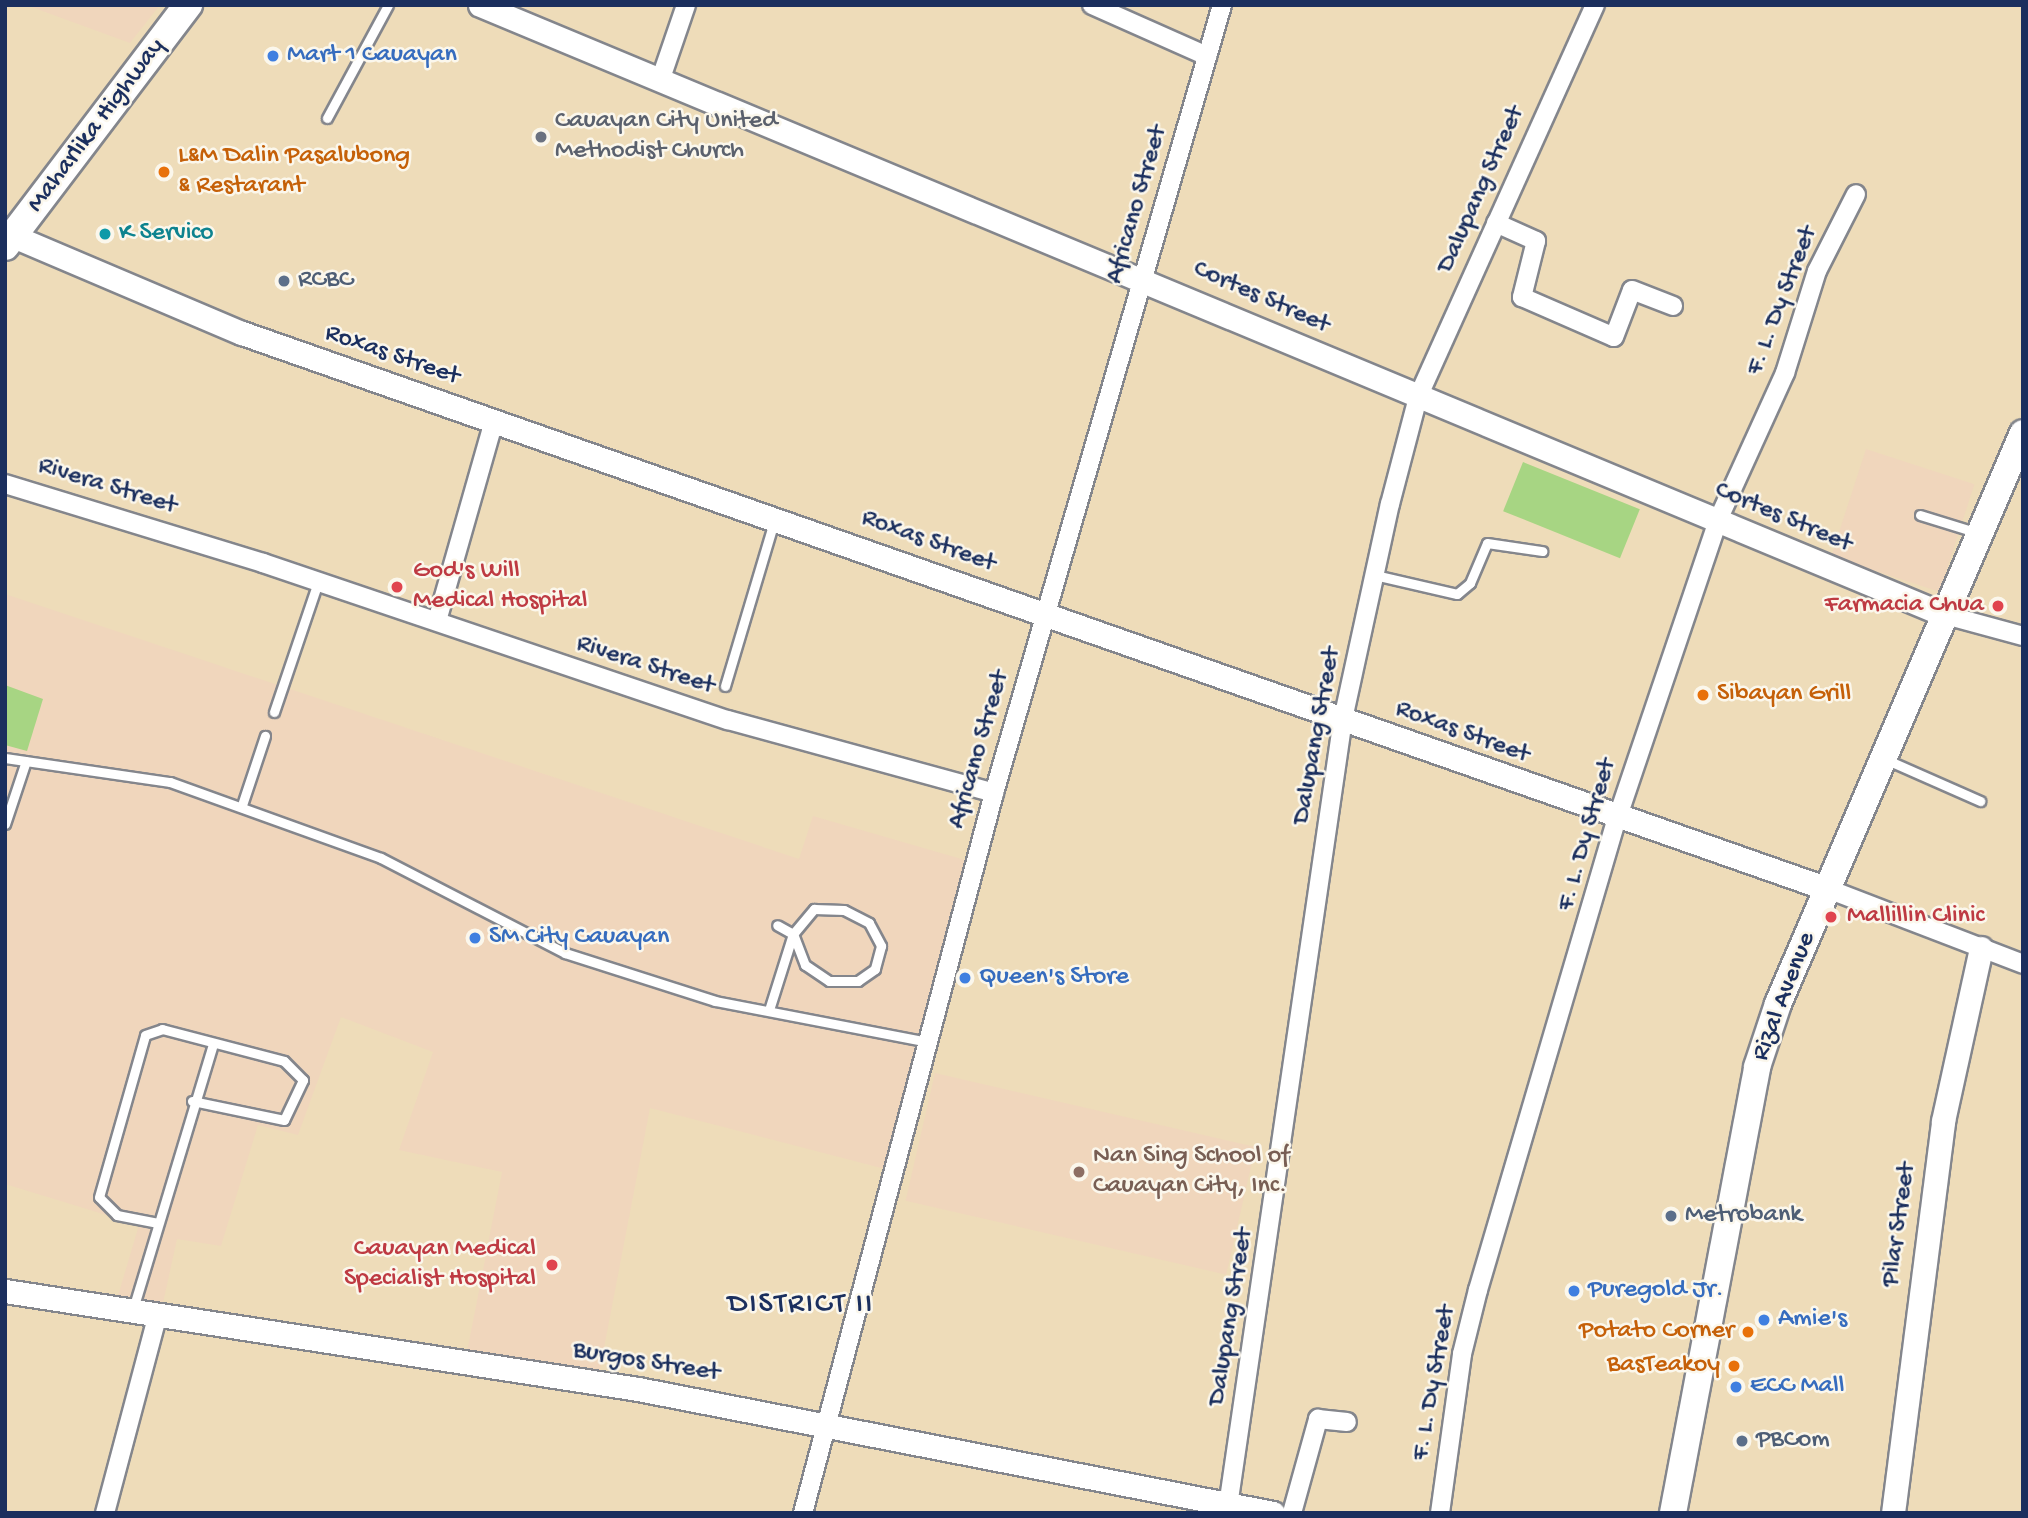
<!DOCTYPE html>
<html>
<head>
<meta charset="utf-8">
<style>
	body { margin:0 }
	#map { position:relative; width:2028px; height:1518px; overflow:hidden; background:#eedcb9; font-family:"Gochi Hand",sans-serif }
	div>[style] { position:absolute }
	.built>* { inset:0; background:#f0d6bc; transform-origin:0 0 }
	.green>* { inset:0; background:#a7d583; transform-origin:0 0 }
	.path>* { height:3.5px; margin-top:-1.75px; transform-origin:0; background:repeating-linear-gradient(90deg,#84868c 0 2px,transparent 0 7px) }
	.roads { filter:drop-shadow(2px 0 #84868c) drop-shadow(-2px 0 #84868c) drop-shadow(0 2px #84868c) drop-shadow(0 -2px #84868c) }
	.service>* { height:9px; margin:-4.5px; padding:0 4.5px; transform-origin:4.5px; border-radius:4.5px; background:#fff }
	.minor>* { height:18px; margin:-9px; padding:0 9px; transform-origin:9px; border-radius:9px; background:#fff }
	.tertiary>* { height:23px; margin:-11.5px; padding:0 11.5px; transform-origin:11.5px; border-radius:11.5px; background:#fff }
	.secondary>* { height:26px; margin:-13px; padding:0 13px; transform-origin:13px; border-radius:13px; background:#fff }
	.primary>* { height:28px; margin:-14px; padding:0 14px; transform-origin:14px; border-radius:14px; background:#fff }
	.dots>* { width:19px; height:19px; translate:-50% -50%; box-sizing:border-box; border:4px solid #fbf7ec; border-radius:50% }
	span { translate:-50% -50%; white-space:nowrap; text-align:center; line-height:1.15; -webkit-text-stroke:5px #fbf7ec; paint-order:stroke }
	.shop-label { font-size:26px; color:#366cbe }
	.left { translate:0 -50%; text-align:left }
	.worship-label { font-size:26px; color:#5b616d }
	.street-label { font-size:26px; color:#1b2f5e }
	.food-label { font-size:26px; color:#c56008 }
	.right { translate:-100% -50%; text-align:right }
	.culture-label { font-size:26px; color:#0d838f }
	.service-label { font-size:26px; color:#4e5e75 }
	.health-label { font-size:26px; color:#be3a42 }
	.education-label { font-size:26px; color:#785e54 }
	.quarter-label { font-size:30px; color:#1b2f5e; letter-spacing:2px }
	.frame { position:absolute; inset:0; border:7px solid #1b2f5e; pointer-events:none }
</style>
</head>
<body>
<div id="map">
	<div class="built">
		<div style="clip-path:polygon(26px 5px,160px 5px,130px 43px)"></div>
		<div style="left:1866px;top:449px;width:114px;height:113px;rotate:18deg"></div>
		<div style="clip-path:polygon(5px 594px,799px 859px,813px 816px,965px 860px,885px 1169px,650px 1108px,599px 1374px,466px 1357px,502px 1172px,399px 1150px,433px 1052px,341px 1017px,298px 1135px,258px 1125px,221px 1246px,177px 1239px,163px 1303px,117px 1299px,139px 1225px,5px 1184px)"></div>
		<div style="left:935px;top:1073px;width:329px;height:131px;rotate:13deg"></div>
	</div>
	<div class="green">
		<div style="left:1523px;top:462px;width:126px;height:53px;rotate:22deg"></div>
		<div style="clip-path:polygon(5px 685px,43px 699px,27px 751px,5px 745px)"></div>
	</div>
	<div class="path">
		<div style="left:5px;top:863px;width:1px"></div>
	</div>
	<div class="roads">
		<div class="service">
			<div style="left:327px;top:118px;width:128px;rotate:-61.6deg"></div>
			<div style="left:1920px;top:515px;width:61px;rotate:17.2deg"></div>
			<div style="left:1379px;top:576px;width:80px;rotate:13deg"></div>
			<div style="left:1457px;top:594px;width:17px;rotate:-40deg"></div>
			<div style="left:1470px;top:583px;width:43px;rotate:-67deg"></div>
			<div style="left:1487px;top:543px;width:56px;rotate:8.3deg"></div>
			<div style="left:725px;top:686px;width:171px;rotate:-73.4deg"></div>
			<div style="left:274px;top:712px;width:137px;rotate:-71.3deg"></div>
			<div style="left:5px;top:758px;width:167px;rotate:8.3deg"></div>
			<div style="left:170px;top:782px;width:224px;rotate:19.8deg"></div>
			<div style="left:381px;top:858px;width:207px;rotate:27.3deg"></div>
			<div style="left:565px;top:953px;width:157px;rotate:17.7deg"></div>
			<div style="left:715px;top:1001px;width:216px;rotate:10.9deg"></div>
			<div style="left:1887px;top:760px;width:102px;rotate:23.8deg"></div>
			<div style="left:242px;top:805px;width:73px;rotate:-71.6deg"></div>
			<div style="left:5px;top:824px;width:66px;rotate:-71.6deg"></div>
			<div style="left:769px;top:1010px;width:80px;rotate:-72.5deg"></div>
			<div style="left:793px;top:934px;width:33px;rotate:-50deg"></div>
			<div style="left:814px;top:909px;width:30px;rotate:2deg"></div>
			<div style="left:844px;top:910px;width:28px;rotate:27deg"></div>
			<div style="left:869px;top:923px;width:26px;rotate:62deg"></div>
			<div style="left:881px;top:946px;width:24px;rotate:105deg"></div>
			<div style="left:875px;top:969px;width:21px;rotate:145deg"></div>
			<div style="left:858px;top:981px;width:29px;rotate:180deg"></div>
			<div style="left:829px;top:981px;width:29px;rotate:-146deg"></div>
			<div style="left:805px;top:965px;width:33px;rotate:-111deg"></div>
			<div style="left:793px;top:934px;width:18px;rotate:-151deg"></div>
			<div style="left:158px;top:1223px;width:42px;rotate:-169deg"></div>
			<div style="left:117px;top:1215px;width:25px;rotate:-135deg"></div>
			<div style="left:99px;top:1197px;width:168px;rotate:-74.1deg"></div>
			<div style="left:145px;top:1035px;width:18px;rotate:-19deg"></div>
			<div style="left:162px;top:1029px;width:126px;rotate:14.7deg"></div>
			<div style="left:284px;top:1061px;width:27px;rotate:45deg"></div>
			<div style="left:303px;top:1080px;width:44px;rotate:115.4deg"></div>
			<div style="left:284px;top:1120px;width:94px;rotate:-168.3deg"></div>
			<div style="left:133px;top:1309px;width:277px;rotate:-73.2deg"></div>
		</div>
		<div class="minor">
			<div style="left:1092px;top:5px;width:126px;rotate:23.9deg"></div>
			<div style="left:660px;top:81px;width:80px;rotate:-71.1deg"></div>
			<div style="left:1496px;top:223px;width:44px;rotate:24.2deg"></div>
			<div style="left:1536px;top:241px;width:58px;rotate:104deg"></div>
			<div style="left:1522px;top:297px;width:100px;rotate:23.5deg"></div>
			<div style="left:1614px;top:337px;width:50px;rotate:-69deg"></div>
			<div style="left:1632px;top:290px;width:44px;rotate:21.3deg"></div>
			<div style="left:5px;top:484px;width:270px;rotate:17deg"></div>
			<div style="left:263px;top:563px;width:491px;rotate:18.7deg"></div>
			<div style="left:728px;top:720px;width:276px;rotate:15.3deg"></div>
			<div style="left:1942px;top:614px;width:84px;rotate:15.2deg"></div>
			<div style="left:437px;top:621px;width:208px;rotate:-74.1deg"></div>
			<div style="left:1828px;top:889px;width:209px;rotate:21deg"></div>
			<div style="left:105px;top:1513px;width:206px;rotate:-75.1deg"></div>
			<div style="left:803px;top:1513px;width:745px;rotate:-75.14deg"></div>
			<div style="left:994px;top:793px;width:820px;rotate:-73.86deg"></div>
			<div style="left:1227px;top:1513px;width:802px;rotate:-81.69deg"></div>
			<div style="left:1343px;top:719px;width:220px;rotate:-77.7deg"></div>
			<div style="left:1390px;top:504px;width:111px;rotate:-75.3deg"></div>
			<div style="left:1418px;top:397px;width:430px;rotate:-65.7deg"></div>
			<div style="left:1292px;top:1513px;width:98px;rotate:-74.5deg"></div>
			<div style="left:1318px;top:1419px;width:29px;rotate:6deg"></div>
			<div style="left:1440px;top:1513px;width:161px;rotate:-82.1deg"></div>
			<div style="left:1462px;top:1354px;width:66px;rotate:-76deg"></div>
			<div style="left:1478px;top:1290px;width:491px;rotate:-73.6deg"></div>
			<div style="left:1617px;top:819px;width:316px;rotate:-71.3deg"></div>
			<div style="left:1718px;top:520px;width:162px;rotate:-65.5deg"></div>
			<div style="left:1785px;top:373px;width:107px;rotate:-72.6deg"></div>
			<div style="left:1817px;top:271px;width:86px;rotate:-63.1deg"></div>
		</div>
		<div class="tertiary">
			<div style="left:480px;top:5px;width:1584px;rotate:22.61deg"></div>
			<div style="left:13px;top:236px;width:249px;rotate:23deg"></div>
			<div style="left:242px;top:333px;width:1681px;rotate:19.32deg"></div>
			<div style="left:5px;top:1291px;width:641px;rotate:8.8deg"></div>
			<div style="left:638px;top:1389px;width:647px;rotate:11.05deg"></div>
			<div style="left:1893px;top:1513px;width:395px;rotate:-82.7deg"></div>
			<div style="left:1943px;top:1121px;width:177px;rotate:-77.6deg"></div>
		</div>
		<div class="secondary">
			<div style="left:1673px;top:1513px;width:454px;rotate:-79.3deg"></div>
			<div style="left:1757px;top:1067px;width:66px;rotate:-71.6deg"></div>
			<div style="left:1778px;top:1004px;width:621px;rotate:-66.78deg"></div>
		</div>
		<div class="primary">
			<div style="left:5px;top:246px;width:303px;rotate:-52.8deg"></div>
		</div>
	</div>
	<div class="dots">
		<div style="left:273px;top:56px;background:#3f7fe0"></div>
		<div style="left:541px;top:137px;background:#6b7280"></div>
		<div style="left:164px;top:172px;background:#e8710a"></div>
		<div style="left:105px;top:234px;background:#0f9aa8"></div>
		<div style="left:284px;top:281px;background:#5c6f8a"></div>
		<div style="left:397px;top:587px;background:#e0444e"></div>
		<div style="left:1998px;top:606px;background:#e0444e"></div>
		<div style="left:1703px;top:695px;background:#e8710a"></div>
		<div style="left:1831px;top:917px;background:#e0444e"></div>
		<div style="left:475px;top:938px;background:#3f7fe0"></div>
		<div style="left:965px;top:978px;background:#3f7fe0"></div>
		<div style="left:1079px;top:1172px;background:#8d6e63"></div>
		<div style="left:1671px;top:1216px;background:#5c6f8a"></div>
		<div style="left:552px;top:1265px;background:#e0444e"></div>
		<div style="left:1574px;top:1291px;background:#3f7fe0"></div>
		<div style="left:1764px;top:1320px;background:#3f7fe0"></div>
		<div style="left:1748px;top:1332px;background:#e8710a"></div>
		<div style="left:1734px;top:1366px;background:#e8710a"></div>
		<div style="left:1736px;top:1387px;background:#3f7fe0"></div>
		<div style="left:1742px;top:1441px;background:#5c6f8a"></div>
	</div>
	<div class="shop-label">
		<span class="left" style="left:287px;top:56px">Mart 1 Cauayan</span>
		<span class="left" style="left:489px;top:938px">SM City Cauayan</span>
		<span class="left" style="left:979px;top:978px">Queen's Store</span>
		<span class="left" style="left:1588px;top:1291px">Puregold Jr.</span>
		<span class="left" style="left:1778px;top:1320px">Amie's</span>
		<span class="left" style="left:1750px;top:1387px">ECC Mall</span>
	</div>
	<div class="worship-label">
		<span class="left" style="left:555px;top:137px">Cauayan City United<br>Methodist Church</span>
	</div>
	<div class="street-label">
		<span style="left:97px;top:126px;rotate:-53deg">Maharlika Highway</span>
		<span style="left:1482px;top:190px;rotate:-66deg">Dalupang Street</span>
		<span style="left:1138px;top:205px;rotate:-74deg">Africano Street</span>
		<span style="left:1261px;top:298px;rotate:24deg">Cortes Street</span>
		<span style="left:1783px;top:301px;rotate:-69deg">F. L. Dy Street</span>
		<span style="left:392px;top:356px;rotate:19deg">Roxas Street</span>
		<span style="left:107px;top:487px;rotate:17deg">Rivera Street</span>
		<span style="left:1783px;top:518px;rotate:23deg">Cortes Street</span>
		<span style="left:928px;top:542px;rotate:20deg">Roxas Street</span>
		<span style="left:645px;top:666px;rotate:18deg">Rivera Street</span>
		<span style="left:1462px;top:733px;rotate:20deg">Roxas Street</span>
		<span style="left:1318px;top:736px;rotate:-80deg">Dalupang Street</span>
		<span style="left:980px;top:750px;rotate:-74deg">Africano Street</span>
		<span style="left:1588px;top:835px;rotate:-74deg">F. L. Dy Street</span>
		<span style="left:1785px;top:997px;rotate:-69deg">Rizal Avenue</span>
		<span style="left:1900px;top:1225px;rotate:-82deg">Pilar Street</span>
		<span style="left:1232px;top:1317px;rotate:-81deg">Dalupang Street</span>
		<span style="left:646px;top:1363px;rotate:9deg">Burgos Street</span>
		<span style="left:1435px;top:1383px;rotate:-80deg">F. L. Dy Street</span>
	</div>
	<div class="food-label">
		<span class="left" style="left:178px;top:172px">L&amp;M Dalin Pasalubong<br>&amp; Restarant</span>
		<span class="left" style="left:1717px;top:695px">Sibayan Grill</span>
		<span class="right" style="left:1734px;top:1332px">Potato Corner</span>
		<span class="right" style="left:1720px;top:1366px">BasTeakoy</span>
	</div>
	<div class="culture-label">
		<span class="left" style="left:119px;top:234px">K Servico</span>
	</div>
	<div class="service-label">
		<span class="left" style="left:298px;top:281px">RCBC</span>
		<span class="left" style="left:1685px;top:1216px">Metrobank</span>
		<span class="left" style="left:1756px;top:1441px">PBCom</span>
	</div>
	<div class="health-label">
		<span class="left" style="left:413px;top:587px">God's Will<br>Medical Hospital</span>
		<span class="right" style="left:1984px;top:606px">Farmacia Chua</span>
		<span class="left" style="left:1847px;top:917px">Mallillin Clinic</span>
		<span class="right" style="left:536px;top:1265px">Cauayan Medical<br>Specialist Hospital</span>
	</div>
	<div class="education-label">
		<span class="left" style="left:1093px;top:1172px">Nan Sing School of<br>Cauayan City, Inc.</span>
	</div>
	<div class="quarter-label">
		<span style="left:801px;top:1306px">DISTRICT II</span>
	</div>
	<div class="frame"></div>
</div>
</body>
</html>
